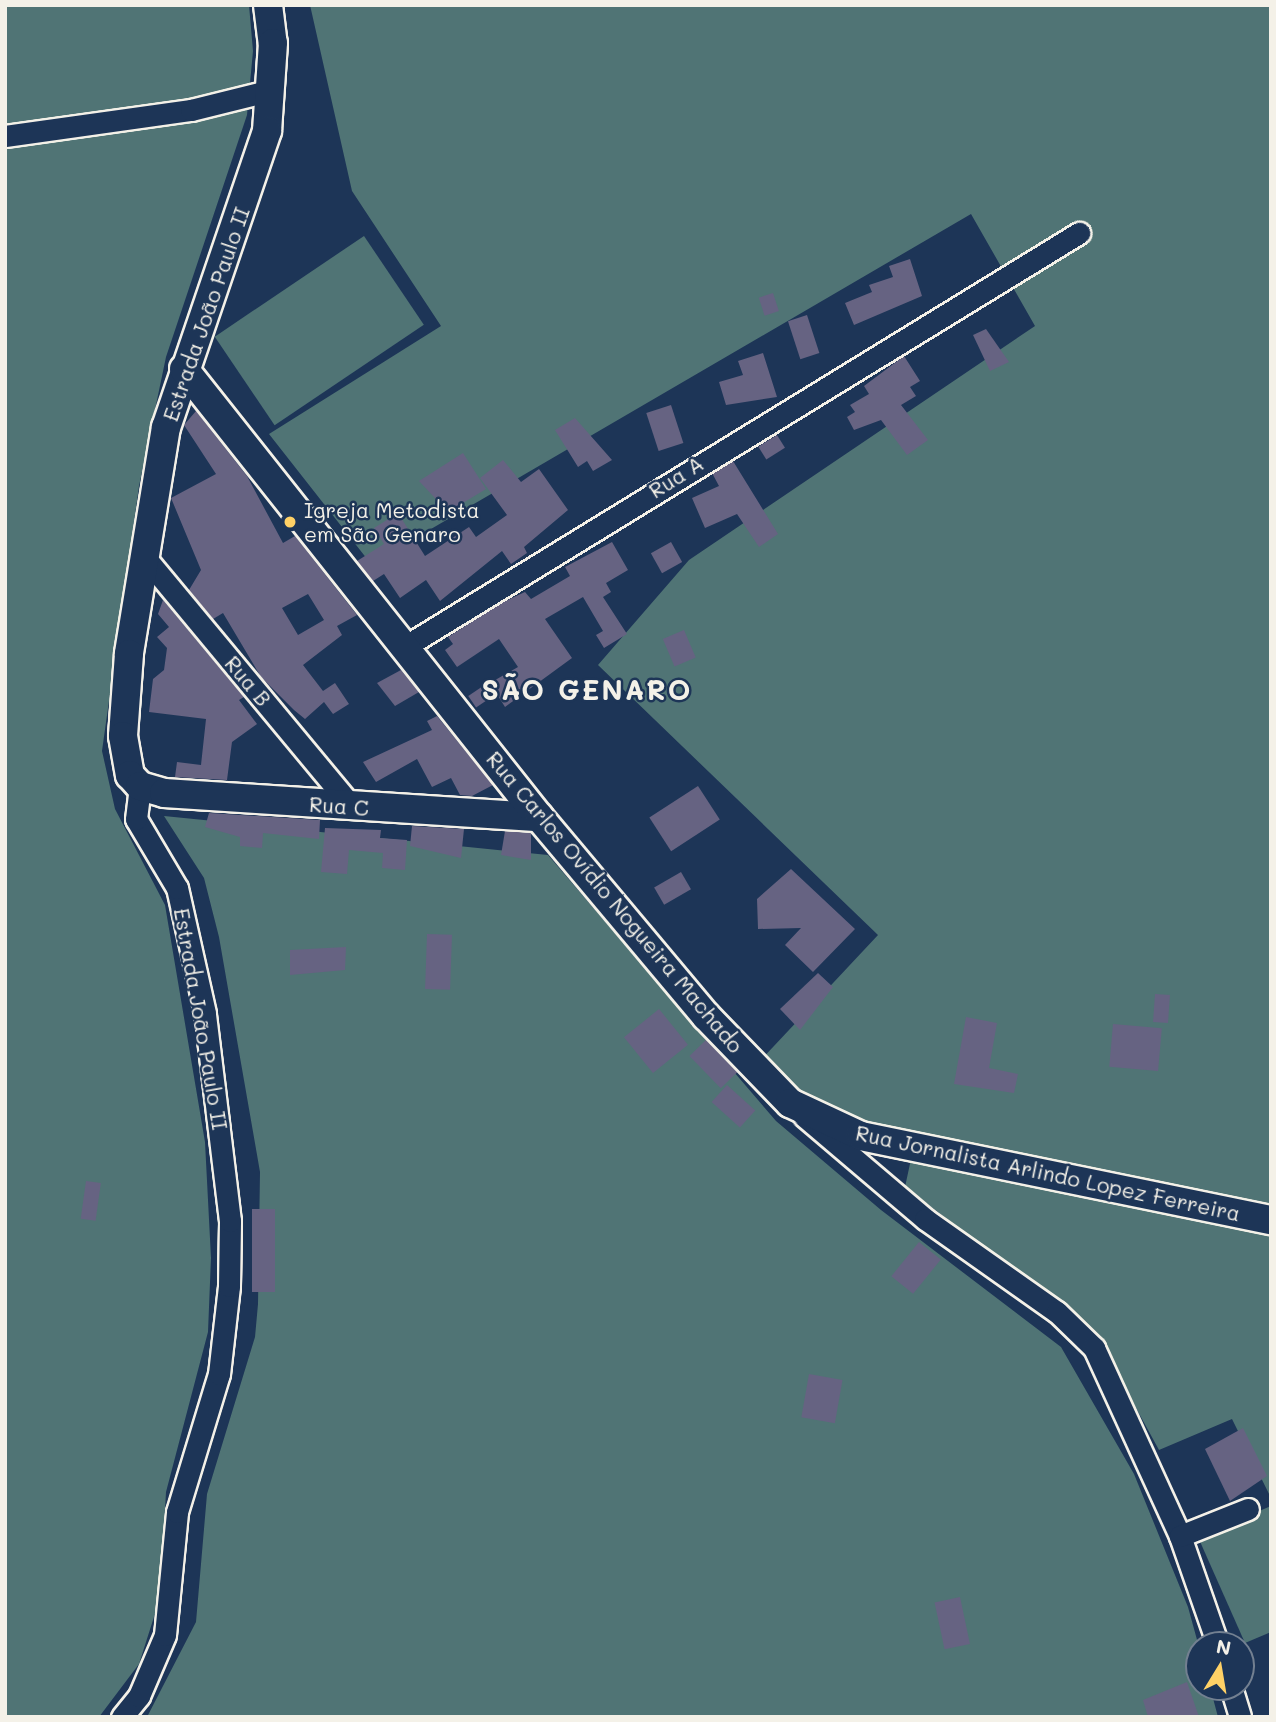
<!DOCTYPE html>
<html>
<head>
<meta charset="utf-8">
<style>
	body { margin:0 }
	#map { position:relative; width:1276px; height:1722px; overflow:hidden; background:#1d3557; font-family:Mali,sans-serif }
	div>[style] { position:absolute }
	.green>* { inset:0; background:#507475; transform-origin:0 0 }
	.building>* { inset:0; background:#666382; transform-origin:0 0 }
	.roads { filter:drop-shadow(2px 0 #f4f1e8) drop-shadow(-2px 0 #f4f1e8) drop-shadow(0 2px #f4f1e8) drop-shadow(0 -2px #f4f1e8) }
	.minor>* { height:21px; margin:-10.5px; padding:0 10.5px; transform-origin:10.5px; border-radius:10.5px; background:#1d3557 }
	.tertiary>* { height:28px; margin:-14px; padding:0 14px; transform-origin:14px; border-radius:14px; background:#1d3557 }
	.dots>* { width:19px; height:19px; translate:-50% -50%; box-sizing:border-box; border:4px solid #1d3557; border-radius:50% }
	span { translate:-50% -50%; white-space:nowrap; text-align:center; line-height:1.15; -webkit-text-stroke:5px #1d3557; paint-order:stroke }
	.street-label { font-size:21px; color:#f4f1e8 }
	.poi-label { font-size:21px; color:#f4f1e8 }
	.left { translate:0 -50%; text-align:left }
	.district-label { font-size:28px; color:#f4f1e8; font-weight:700; letter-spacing:2px }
	.frame { position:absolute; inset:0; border:7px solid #f4f1e8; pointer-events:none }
	.north { position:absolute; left:1185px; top:1631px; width:70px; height:70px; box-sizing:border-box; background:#1d3557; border:2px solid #738091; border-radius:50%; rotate:11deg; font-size:19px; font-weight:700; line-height:28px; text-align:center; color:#f4f1e8 }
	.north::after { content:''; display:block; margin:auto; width:24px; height:32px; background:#ffd166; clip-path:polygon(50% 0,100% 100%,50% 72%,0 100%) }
</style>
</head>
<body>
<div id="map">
	<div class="green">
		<div style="clip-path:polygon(5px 5px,249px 5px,253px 51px,247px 115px,166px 357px,139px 486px,102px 751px,115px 809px,165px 905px,205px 1142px,211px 1258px,208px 1332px,166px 1492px,160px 1598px,139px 1664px,99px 1717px,5px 1717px)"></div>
		<div style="clip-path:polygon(310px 5px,1271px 5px,1271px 1210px,872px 1130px,817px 1107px,760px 1061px,878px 935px,598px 665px,689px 560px,1035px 326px,971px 214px,371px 564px,269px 434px,441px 326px,352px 191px)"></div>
		<div style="left:364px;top:236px;width:107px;height:180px;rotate:56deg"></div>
		<div style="clip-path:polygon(164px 816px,548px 855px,776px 1121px,881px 1210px,1061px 1347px,1134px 1474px,1188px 1607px,1199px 1647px,1199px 1687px,1210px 1687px,1218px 1717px,147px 1717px,196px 1622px,207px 1494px,255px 1337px,258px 1304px,260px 1172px,219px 937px,204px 878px)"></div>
		<div style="clip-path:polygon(911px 1159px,1271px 1234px,1271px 1498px,1232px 1419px,1159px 1450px,1094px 1331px,905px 1187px)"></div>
		<div style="clip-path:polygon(1271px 1506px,1271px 1632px,1245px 1643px,1198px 1537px)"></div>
	</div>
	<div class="building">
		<div style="clip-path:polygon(910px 259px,922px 296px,854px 325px,845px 303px,872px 292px,869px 285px,893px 277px,889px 266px)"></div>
		<div style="left:773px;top:293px;width:19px;height:15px;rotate:72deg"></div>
		<div style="left:807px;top:315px;width:40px;height:20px;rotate:72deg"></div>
		<div style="clip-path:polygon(986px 329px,1009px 362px,990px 371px,973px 335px)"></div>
		<div style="clip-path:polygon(763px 353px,777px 397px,726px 405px,719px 382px,743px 375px,738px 361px)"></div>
		<div style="clip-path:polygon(904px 356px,920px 381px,910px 387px,916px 396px,901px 405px,928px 440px,907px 455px,881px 420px,854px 430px,847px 417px,855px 412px,850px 405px,869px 394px,864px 386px)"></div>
		<div style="left:671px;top:405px;width:40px;height:26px;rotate:72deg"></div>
		<div style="clip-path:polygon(evenodd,196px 411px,247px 476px,283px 543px,295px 536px,357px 615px,337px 626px,342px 635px,303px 665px,323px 691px,335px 683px,349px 704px,333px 714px,324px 702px,305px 719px,294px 710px,261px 677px,223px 613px,213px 619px,189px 590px,201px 570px,171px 498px,216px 474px,184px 425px,196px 411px,308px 594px,324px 620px,298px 635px,282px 608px,308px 594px)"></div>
		<div style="clip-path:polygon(575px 418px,612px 460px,593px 471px,587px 461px,578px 467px,555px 430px)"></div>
		<div style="left:777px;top:435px;width:15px;height:22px;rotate:58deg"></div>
		<div style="clip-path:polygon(463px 453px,486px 489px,448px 512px,419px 481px)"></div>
		<div style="clip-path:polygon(503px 460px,521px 482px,539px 469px,568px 510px,524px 547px,527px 553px,511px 564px,502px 551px,440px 601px,426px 580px,400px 598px,384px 574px,373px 581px,357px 561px,384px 544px,374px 528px,398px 513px,425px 556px,469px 527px,476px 537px,507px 515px,480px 478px)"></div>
		<div style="clip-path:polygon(733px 461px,778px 534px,759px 547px,737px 514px,705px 528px,692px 498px,719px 486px,712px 473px)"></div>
		<div style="clip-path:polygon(612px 542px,628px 570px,606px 583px,611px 592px,603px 597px,627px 634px,604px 648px,596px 635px,603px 631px,583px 597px,545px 619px,572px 658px,505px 707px,490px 683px,518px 667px,499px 639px,457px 667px,445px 650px,453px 644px,448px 637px,501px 603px,525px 592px,531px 599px,570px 576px,565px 567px)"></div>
		<div style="left:671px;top:542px;width:23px;height:23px;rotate:61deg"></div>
		<div style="clip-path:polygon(163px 600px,244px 697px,239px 700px,257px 724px,232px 742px,227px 780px,175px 777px,177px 762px,201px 765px,206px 719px,149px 712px,153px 679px,164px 670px,167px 648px,157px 637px,169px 627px,158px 614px)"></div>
		<div style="left:684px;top:630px;width:30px;height:23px;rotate:67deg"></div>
		<div style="clip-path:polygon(401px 670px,419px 692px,395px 706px,377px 683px)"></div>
		<div style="left:489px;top:682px;width:14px;height:25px;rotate:56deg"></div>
		<div style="clip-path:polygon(437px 716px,493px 785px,472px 796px,460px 795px,451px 778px,432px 787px,417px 759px,376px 782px,363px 762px,432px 730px,427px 721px)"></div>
		<div style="left:698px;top:786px;width:40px;height:58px;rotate:57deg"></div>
		<div style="clip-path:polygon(209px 813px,320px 820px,319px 839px,263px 833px,262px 848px,240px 846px,240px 837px,205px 827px)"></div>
		<div style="clip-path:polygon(412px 826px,464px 829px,461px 858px,410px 846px)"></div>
		<div style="clip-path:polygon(325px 828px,381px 830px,380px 838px,407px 840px,405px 870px,382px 868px,383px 853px,349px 850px,347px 874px,321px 872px)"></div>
		<div style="clip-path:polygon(505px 831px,531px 833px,531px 860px,501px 855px)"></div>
		<div style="clip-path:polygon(791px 869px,855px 929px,813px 972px,785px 945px,801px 928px,758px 929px,757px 899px)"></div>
		<div style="left:681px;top:872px;width:20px;height:31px;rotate:60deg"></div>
		<div style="left:427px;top:934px;width:25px;height:55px;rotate:2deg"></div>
		<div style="clip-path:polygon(346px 947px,345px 970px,290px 975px,290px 950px)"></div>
		<div style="clip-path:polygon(818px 973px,833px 987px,800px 1030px,780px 1009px)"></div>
		<div style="left:1155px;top:994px;width:15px;height:28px;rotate:4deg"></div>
		<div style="left:659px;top:1009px;width:46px;height:45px;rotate:51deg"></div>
		<div style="clip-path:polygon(966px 1017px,997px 1023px,989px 1068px,1018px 1074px,1014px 1093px,954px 1084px)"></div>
		<div style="left:1113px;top:1024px;width:49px;height:43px;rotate:5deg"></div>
		<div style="left:706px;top:1040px;width:45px;height:23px;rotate:46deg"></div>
		<div style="left:727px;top:1085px;width:38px;height:23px;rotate:42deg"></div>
		<div style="left:86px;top:1181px;width:15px;height:38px;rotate:8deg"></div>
		<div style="left:252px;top:1209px;width:23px;height:83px"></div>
		<div style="left:919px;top:1242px;width:28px;height:44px;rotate:39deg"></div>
		<div style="left:809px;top:1374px;width:34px;height:44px;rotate:10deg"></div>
		<div style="clip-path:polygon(1243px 1428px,1267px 1476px,1230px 1501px,1205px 1449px)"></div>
		<div style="left:960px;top:1597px;width:48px;height:26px;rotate:78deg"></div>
		<div style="clip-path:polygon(1187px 1682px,1199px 1717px,1148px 1717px,1143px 1700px)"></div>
	</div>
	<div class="roads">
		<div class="minor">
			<div style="left:5px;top:136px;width:188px;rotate:-8deg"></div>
			<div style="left:191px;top:110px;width:83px;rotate:-13.9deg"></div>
			<div style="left:143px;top:555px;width:327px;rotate:50.3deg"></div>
			<div style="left:406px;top:646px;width:790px;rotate:-31.54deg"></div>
			<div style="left:804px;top:1116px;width:159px;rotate:40.4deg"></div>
			<div style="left:925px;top:1219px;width:161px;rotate:35.2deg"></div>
			<div style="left:1057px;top:1312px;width:52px;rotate:44.2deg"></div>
			<div style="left:1094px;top:1348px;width:207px;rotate:65.4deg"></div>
			<div style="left:1180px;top:1536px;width:115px;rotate:70.8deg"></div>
			<div style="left:1180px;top:1536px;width:73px;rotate:-21.7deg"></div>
			<div style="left:1231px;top:1687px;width:31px;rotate:73deg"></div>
			<div style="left:122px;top:1717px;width:27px;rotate:-51deg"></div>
			<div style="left:139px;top:1696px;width:66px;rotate:-66.9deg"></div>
			<div style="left:165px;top:1635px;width:124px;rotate:-84.4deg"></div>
			<div style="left:177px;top:1512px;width:144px;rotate:-73.1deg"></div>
			<div style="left:219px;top:1374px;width:89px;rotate:-83.5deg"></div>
			<div style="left:229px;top:1286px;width:65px;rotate:-89.1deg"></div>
			<div style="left:230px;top:1221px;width:209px;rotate:-96.9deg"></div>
			<div style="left:205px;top:1013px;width:128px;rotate:-102.6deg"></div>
			<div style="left:177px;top:888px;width:80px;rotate:-120.7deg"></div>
			<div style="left:136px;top:819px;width:33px;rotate:-83deg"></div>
		</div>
		<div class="tertiary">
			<div style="left:268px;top:5px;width:38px;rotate:83deg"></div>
			<div style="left:273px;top:43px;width:88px;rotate:93.9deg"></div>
			<div style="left:267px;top:131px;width:313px;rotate:108.8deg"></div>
			<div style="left:166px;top:427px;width:230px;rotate:99.3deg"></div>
			<div style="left:129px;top:654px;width:82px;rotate:94.2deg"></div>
			<div style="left:123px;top:736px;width:40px;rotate:80deg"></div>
			<div style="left:130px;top:775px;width:15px;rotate:48deg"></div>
			<div style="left:140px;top:786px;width:25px;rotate:16deg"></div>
			<div style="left:164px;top:793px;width:376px;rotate:3.7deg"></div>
			<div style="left:184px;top:369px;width:572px;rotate:51.61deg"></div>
			<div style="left:539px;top:817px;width:260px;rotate:50deg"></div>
			<div style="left:706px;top:1016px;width:121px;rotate:46deg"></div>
			<div style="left:790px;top:1103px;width:78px;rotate:24.9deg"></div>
			<div style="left:861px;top:1136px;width:419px;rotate:11.6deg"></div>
		</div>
	</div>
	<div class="dots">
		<div style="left:290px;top:522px;background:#ffd166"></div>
	</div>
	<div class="street-label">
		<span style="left:206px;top:314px;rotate:-71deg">Estrada João Paulo II</span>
		<span style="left:676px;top:477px;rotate:-32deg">Rua A</span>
		<span style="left:248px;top:681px;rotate:50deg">Rua B</span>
		<span style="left:339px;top:806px;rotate:4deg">Rua C</span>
		<span style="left:615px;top:902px;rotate:50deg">Rua Carlos Ovídio Nogueira Machado</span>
		<span style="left:201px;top:1019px;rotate:80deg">Estrada João Paulo II</span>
		<span style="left:1048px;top:1173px;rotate:12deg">Rua Jornalista Arlindo Lopez Ferreira</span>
	</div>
	<div class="poi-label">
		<span class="left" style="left:304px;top:522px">Igreja Metodista<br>em São Genaro</span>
	</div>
	<div class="district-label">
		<span style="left:587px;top:689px">SÃO GENARO</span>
	</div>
	<div class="frame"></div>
	<div class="north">N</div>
</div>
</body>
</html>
